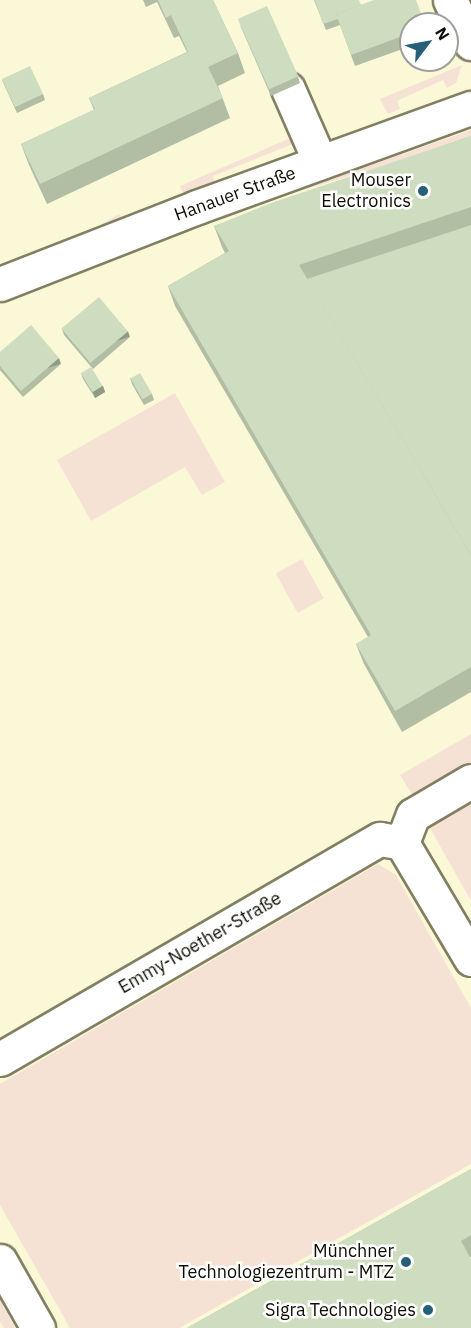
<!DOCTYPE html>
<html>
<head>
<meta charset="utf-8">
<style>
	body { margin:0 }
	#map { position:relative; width:471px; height:1328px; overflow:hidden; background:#faf8d7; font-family:"IBM Plex Sans",sans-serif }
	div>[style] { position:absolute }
	.green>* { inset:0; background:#f6e2d5; transform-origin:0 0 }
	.roads { filter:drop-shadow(2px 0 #827f62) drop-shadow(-2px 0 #827f62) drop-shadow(0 2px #827f62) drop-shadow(0 -2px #827f62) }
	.minor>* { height:33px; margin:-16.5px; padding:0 16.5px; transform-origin:16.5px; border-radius:16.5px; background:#fff }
	.wall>* { inset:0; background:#b1bea4 }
	.shaded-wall>* { inset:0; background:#909b86; transform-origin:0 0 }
	.building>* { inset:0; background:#ceddbf; transform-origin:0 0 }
	.dots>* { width:16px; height:16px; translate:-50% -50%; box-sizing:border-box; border:3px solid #fff; border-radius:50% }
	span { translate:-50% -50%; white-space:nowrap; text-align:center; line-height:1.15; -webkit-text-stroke:5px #fff; paint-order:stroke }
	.poi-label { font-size:18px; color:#0f0e04 }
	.right { translate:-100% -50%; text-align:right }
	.street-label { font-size:18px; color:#0f0e04 }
	.north { position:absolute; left:399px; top:12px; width:60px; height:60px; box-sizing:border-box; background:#fff; border:2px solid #9f9f9b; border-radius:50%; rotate:58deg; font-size:16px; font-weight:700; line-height:24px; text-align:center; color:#0f0e04 }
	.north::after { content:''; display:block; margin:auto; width:21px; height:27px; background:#255f78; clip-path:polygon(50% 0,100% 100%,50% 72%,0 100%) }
</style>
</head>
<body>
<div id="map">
	<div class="green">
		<div style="clip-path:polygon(462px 65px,456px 83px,447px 88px,443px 80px,397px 101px,400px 109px,388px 114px,380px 99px)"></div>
		<div style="clip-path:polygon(471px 130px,471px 140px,286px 195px,218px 221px,300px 181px,303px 189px)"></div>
		<div style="clip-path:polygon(295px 136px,298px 142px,213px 176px,215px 183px,183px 194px,180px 186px)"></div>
		<div style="left:119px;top:214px;width:6px;height:57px;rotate:59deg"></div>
		<div style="clip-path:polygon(175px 393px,225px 482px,202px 495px,185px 467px,91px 521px,57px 460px)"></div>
		<div style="left:302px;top:559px;width:45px;height:30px;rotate:61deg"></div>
		<div style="clip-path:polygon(471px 734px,471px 767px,415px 799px,400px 775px)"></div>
		<div style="clip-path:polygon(471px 794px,471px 901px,426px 821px)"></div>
		<div style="clip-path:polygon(378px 864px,396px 875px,471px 1008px,471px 1164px,179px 1328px,70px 1328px,0 1205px,0 1084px)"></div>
		<div style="clip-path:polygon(7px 1294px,3px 1306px,15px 1328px,4px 1328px,0 1322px,0 1298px)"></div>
	</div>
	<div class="roads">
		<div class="minor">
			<div style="left:450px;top:0;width:48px;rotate:64deg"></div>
			<div style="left:288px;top:89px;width:80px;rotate:66.3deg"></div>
			<div style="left:0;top:284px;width:212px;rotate:-21.3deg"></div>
			<div style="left:197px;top:207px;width:291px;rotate:-19.9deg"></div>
			<div style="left:402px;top:843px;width:135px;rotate:59.3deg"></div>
			<div style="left:402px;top:843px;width:30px;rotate:-69deg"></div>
			<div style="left:413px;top:815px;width:67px;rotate:-30.4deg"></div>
			<div style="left:0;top:1059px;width:439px;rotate:-30.1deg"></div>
			<div style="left:380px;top:839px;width:22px;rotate:10deg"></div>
			<div style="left:0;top:1261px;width:77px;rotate:60.4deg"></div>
		</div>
	</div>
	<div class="wall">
		<div style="clip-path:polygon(143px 0,213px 0,238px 53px,245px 73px,218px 86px,230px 118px,47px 204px,29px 165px,21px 144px,94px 110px,89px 98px,187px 52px,179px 36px,174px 38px,157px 2px,146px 7px)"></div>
		<div style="clip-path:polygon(314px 0,361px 5px,411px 24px,411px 46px,355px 66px,340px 25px,326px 30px)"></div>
		<div style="clip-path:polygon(240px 25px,298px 77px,300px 83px,271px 96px)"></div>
		<div style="clip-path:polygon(2px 80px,43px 94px,45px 100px,17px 113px)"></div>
		<div style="clip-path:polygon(471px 136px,471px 692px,402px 732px,364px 664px,356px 644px,368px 637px,175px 306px,168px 286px,225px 253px,222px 247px,214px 226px)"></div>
		<div style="clip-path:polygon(62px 329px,130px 337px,93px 369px,64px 335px)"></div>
		<div style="clip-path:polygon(0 352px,61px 364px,23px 397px,0 370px)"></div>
		<div style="clip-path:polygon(81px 373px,103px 386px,105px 392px,95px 398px,83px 379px)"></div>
		<div style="clip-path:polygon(130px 378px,152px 394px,154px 400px,144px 405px,132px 384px)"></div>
		<div style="clip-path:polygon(471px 1169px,471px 1257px,187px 1328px)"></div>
	</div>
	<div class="shaded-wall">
		<div style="left:128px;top:331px;width:6px;height:49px;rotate:72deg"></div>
		<div style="left:59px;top:358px;width:6px;height:50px;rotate:72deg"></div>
		<div style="clip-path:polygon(103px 386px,105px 392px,95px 398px,93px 392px)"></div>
	</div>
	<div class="building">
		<div style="clip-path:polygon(158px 0,213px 0,238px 53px,208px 67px,223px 98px,40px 184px,21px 144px,95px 109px,89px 98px,188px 52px,171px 15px,166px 18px)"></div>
		<div style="clip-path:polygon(315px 0,359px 0,361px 5px,336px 14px,338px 19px,323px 24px)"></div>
		<div style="clip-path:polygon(374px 0,416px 0,425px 24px,411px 24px,411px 33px,351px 55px,336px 14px)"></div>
		<div style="left:267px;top:6px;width:77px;height:32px;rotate:66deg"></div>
		<div style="left:30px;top:66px;width:31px;height:31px;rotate:65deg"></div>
		<div style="clip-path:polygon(471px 136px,471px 207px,299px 265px,471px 555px,471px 667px,395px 711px,356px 644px,371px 635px,168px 286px,229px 251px,214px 226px,271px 203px)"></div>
		<div style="clip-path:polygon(471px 225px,471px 555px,307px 279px)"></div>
		<div style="left:99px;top:297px;width:45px;height:49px;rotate:50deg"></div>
		<div style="clip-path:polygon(31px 325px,59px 358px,21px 391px,0 366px,0 352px)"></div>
		<div style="left:91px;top:367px;width:22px;height:12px;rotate:58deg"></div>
		<div style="left:140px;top:373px;width:24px;height:11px;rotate:60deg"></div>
		<div style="clip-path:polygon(471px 1169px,471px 1235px,461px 1241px,471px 1259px,471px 1328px,187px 1328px)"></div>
	</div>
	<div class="dots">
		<div style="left:423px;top:191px;background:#255f78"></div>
		<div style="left:406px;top:1262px;background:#255f78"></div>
		<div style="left:428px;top:1310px;background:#255f78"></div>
	</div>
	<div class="poi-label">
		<span class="right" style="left:411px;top:191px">Mouser<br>Electronics</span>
		<span class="right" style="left:394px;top:1262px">Münchner<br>Technologiezentrum - MTZ</span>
		<span class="right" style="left:416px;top:1310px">Sigra Technologies</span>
	</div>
	<div class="street-label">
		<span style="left:235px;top:194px;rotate:-20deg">Hanauer Straße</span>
		<span style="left:200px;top:943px;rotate:-30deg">Emmy-Noether-Straße</span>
	</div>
	<div class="north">N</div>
</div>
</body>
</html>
